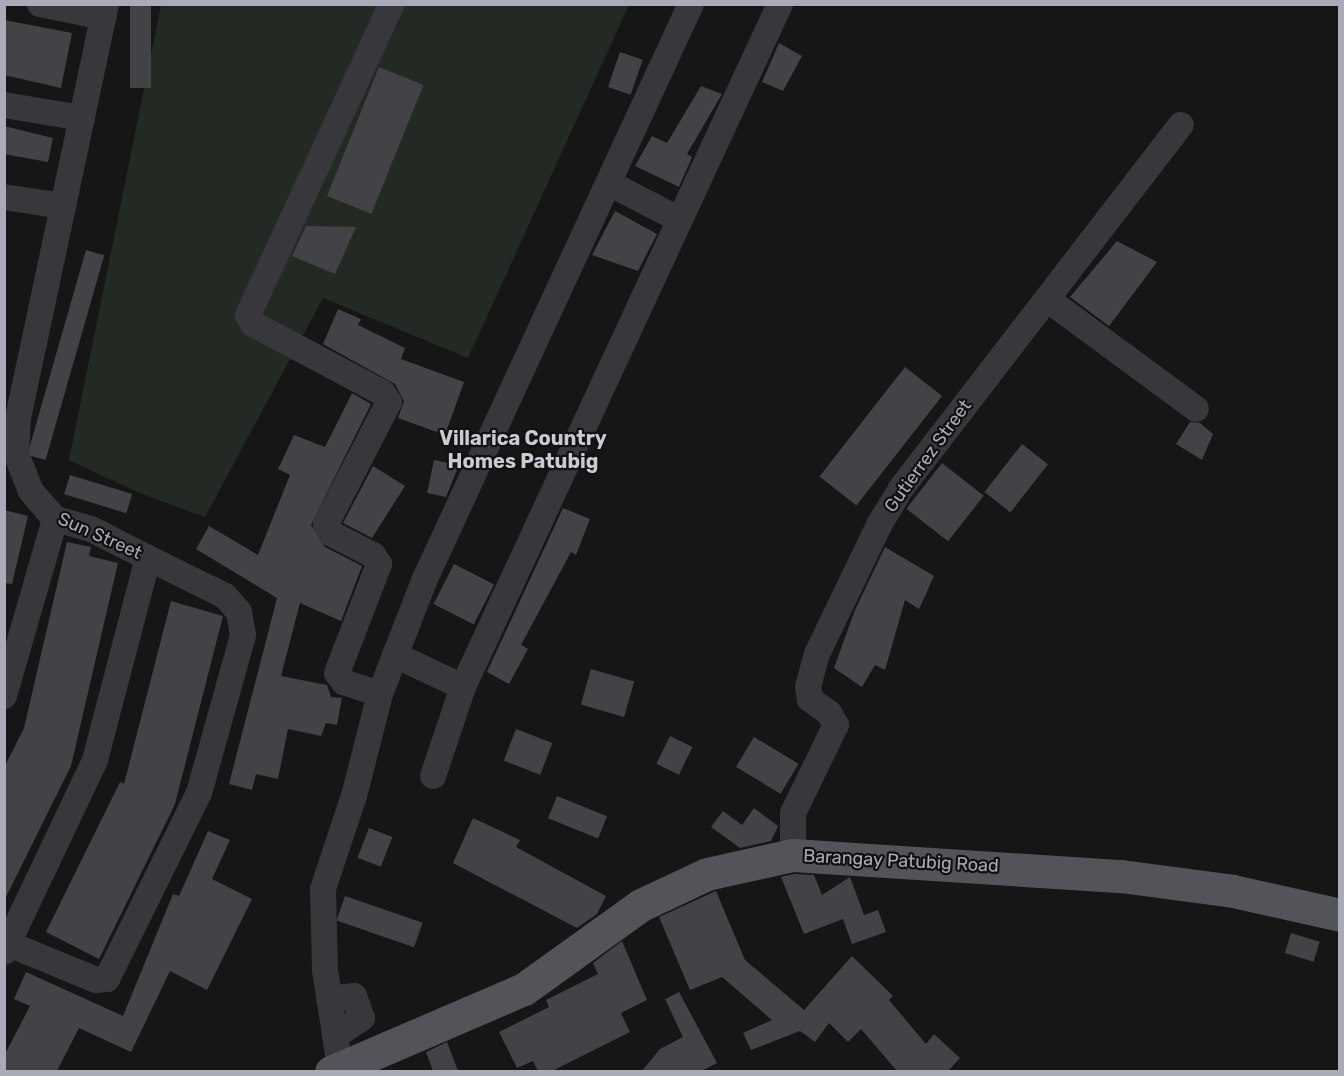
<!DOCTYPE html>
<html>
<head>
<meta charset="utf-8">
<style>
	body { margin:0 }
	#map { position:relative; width:1344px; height:1076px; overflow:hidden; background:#161617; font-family:Rubik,sans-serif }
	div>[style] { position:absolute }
	.green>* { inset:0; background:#222a23 }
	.building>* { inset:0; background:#434347; transform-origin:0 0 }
	.minor>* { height:26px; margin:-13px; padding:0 13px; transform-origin:13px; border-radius:13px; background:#37373c }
	.major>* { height:33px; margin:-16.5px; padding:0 16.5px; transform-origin:16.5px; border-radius:16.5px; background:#53545a }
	span { translate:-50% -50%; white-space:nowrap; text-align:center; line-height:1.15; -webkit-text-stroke:4.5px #111112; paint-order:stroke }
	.street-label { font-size:18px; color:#a9acb6 }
	.neighbourhood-label { font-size:20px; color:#c9cbd2; font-weight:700 }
	.frame { position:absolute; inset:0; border:6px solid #a9acb6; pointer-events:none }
</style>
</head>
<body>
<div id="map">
	<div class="green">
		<div style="clip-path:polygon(161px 5px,629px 5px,468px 358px,323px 298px,205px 517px,137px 492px,69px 460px)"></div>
	</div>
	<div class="building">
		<div style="left:130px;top:4px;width:21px;height:84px"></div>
		<div style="clip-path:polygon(4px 20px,72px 33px,61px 88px,4px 75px)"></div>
		<div style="clip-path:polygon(779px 43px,802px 56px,783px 91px,762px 82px)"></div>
		<div style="left:620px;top:52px;width:24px;height:37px;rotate:19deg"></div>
		<div style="left:379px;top:67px;width:48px;height:139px;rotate:22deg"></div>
		<div style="clip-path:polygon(701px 86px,722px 94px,687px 154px,692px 157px,679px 187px,635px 166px,652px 136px,667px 143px)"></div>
		<div style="clip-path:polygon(4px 126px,53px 138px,48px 162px,4px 154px)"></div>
		<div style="clip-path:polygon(615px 211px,657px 234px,638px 271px,592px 255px)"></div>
		<div style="clip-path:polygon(306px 226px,356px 227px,335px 274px,292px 256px)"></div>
		<div style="clip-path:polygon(1117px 241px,1157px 262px,1109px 326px,1070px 297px)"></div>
		<div style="left:86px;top:250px;width:19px;height:213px;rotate:16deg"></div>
		<div style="clip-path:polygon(338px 309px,361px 319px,358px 325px,405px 348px,401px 359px,464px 382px,445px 435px,398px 418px,404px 401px,395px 384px,323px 344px)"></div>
		<div style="left:905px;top:367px;width:47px;height:139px;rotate:38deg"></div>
		<div style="clip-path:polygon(352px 393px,371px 404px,311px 525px,325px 547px,362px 566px,341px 621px,300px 603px,281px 676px,327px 685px,331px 697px,342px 698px,337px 725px,326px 723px,321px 736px,288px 729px,278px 779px,256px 774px,252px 790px,229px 784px,277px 598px,196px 549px,209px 526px,258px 555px,290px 475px,278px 469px,294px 435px,325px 447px)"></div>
		<div style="clip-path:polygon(1190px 422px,1200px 423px,1213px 434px,1202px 460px,1176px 444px)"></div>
		<div style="left:1022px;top:444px;width:33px;height:61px;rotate:38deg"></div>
		<div style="clip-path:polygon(434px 460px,459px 465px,446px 497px,427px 493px)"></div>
		<div style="left:942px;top:463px;width:53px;height:58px;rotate:38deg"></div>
		<div style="clip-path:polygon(373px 466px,405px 486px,372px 538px,343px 523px)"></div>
		<div style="left:70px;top:475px;width:65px;height:20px;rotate:17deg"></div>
		<div style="clip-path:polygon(563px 508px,590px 519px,576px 555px,571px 552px,521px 645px,528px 649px,509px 684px,487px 672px)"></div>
		<div style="clip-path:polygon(4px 510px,28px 516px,12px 584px,4px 583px)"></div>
		<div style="clip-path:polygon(67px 542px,91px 547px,89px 556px,118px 563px,71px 766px,4px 901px,4px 768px,24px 728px)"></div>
		<div style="clip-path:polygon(885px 547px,934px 576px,919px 609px,905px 600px,885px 670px,875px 665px,862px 687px,834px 668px,855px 610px)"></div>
		<div style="left:454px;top:564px;width:45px;height:45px;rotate:27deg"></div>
		<div style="clip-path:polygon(171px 601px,223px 616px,175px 804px,99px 959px,46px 932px,120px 782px,124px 784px)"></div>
		<div style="left:591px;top:669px;width:45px;height:37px;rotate:16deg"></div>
		<div style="left:516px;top:729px;width:39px;height:34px;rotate:21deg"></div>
		<div style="left:670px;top:736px;width:25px;height:31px;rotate:26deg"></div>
		<div style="left:754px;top:737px;width:52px;height:35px;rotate:31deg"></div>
		<div style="left:557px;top:796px;width:54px;height:24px;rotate:22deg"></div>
		<div style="clip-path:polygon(754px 808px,778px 826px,771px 841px,740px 848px,711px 827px,723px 811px,742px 825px)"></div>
		<div style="clip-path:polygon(473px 818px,520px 840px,516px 847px,606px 896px,597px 914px,577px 928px,453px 863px)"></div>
		<div style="left:369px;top:828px;width:25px;height:32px;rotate:21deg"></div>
		<div style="clip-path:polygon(208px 831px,230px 840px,212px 879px,252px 899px,207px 990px,170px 971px,131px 1052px,79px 1028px,57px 1071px,4px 1071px,4px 1056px,30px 1006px,14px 999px,26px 972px,123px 1016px,173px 894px,179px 896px)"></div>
		<div style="clip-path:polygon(794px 874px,814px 875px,822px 895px,850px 877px,864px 915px,878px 910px,886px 932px,852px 944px,843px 919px,804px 934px,781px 877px)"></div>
		<div style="clip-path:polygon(716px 891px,745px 960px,804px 1010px,852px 956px,893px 996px,889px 1000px,926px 1044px,934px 1034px,960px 1058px,948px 1071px,897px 1071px,861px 1029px,848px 1042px,829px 1023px,815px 1042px,800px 1031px,751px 1050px,743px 1033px,772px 1020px,722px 977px,690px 990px,659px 917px)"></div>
		<div style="left:345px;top:896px;width:82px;height:26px;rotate:19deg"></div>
		<div style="left:1291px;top:933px;width:30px;height:21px;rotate:17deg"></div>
		<div style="clip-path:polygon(622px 941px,647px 1000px,621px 1013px,630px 1032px,552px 1071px,538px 1071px,533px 1061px,517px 1068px,499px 1032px,549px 1007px,546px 1000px,598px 974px,593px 963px)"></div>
		<div style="clip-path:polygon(679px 992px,717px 1063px,701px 1071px,642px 1071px,660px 1049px,683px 1037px,665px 999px)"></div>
		<div style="clip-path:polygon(447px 1042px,458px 1071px,433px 1071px,426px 1052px)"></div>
	</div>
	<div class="minor">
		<div style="left:40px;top:4px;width:65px;rotate:11.5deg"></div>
		<div style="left:4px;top:105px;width:79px;rotate:9.5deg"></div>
		<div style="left:609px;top:183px;width:80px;rotate:27.5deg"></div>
		<div style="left:4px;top:197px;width:60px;rotate:8.7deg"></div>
		<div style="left:1047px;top:299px;width:185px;rotate:36.4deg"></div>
		<div style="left:395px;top:655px;width:75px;rotate:25.2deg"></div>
		<div style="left:380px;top:694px;width:38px;rotate:-162deg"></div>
		<div style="left:344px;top:682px;width:11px;rotate:-128deg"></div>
		<div style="left:337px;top:673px;width:117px;rotate:-68.9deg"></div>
		<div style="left:379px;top:564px;width:11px;rotate:-124deg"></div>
		<div style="left:373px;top:555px;width:46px;rotate:-152.9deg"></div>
		<div style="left:332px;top:534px;width:12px;rotate:-121deg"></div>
		<div style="left:326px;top:524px;width:137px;rotate:-62.7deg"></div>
		<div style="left:389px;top:402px;width:11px;rotate:-124deg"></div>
		<div style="left:383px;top:393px;width:147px;rotate:-152deg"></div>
		<div style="left:253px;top:324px;width:10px;rotate:-119deg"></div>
		<div style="left:248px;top:315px;width:343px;rotate:-65.2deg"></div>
		<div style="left:4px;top:696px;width:184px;rotate:-73.9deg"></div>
		<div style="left:433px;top:776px;width:94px;rotate:-71.4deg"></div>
		<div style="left:463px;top:687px;width:753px;rotate:-65.1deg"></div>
		<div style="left:793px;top:855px;width:42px;rotate:-90deg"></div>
		<div style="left:793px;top:813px;width:98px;rotate:-64deg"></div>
		<div style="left:836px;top:725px;width:14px;rotate:-120deg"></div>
		<div style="left:829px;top:713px;width:24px;rotate:-144deg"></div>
		<div style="left:810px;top:699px;width:12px;rotate:-99deg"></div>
		<div style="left:808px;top:687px;width:34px;rotate:-75deg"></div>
		<div style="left:817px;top:654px;width:143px;rotate:-64.3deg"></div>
		<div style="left:879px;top:525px;width:44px;rotate:-58.8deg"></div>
		<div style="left:902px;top:487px;width:457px;rotate:-52.4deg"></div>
		<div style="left:4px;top:942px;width:100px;rotate:22.4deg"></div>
		<div style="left:96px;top:980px;width:11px;rotate:-5deg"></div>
		<div style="left:107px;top:979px;width:208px;rotate:-63.7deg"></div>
		<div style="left:199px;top:793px;width:164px;rotate:-74.4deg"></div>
		<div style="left:243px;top:635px;width:23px;rotate:-100deg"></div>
		<div style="left:239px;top:612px;width:21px;rotate:-131deg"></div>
		<div style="left:225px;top:596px;width:86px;rotate:-153.7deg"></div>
		<div style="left:4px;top:952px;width:212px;rotate:-64.6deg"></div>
		<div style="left:95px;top:760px;width:209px;rotate:-75.3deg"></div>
		<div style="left:148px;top:558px;width:64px;rotate:-153deg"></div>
		<div style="left:91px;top:529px;width:37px;rotate:-164deg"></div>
		<div style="left:55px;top:519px;width:37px;rotate:-131deg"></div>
		<div style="left:31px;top:491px;width:40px;rotate:-112deg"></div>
		<div style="left:16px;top:454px;width:36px;rotate:-87deg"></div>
		<div style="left:18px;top:418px;width:423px;rotate:-78deg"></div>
		<div style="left:329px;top:999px;width:25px;rotate:-7deg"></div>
		<div style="left:354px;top:996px;width:23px;rotate:70deg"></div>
		<div style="left:362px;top:1018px;width:32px;rotate:146deg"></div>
		<div style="left:340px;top:1067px;width:98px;rotate:-98.8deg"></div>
		<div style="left:325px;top:970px;width:81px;rotate:-91.4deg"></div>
		<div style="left:323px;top:889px;width:98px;rotate:-71.6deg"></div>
		<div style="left:354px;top:796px;width:105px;rotate:-75.7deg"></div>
		<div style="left:380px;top:694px;width:121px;rotate:-68.7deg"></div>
		<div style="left:424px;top:581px;width:636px;rotate:-65.17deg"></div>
	</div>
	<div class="major">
		<div style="left:331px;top:1072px;width:210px;rotate:-23.3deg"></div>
		<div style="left:524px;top:989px;width:144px;rotate:-35.7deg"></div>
		<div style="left:641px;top:905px;width:73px;rotate:-25.2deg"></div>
		<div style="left:707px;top:874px;width:88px;rotate:-12.5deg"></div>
		<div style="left:793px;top:855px;width:329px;rotate:3.7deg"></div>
		<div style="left:1121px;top:876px;width:113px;rotate:7.6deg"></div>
		<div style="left:1233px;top:891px;width:110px;rotate:12.6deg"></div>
	</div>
	<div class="street-label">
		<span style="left:928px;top:456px;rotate:-54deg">Gutierrez Street</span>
		<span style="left:100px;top:536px;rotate:24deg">Sun Street</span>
		<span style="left:901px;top:861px;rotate:3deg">Barangay Patubig Road</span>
	</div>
	<div class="neighbourhood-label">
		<span style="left:523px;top:450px">Villarica Country<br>Homes Patubig</span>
	</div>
	<div class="frame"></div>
</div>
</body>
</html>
